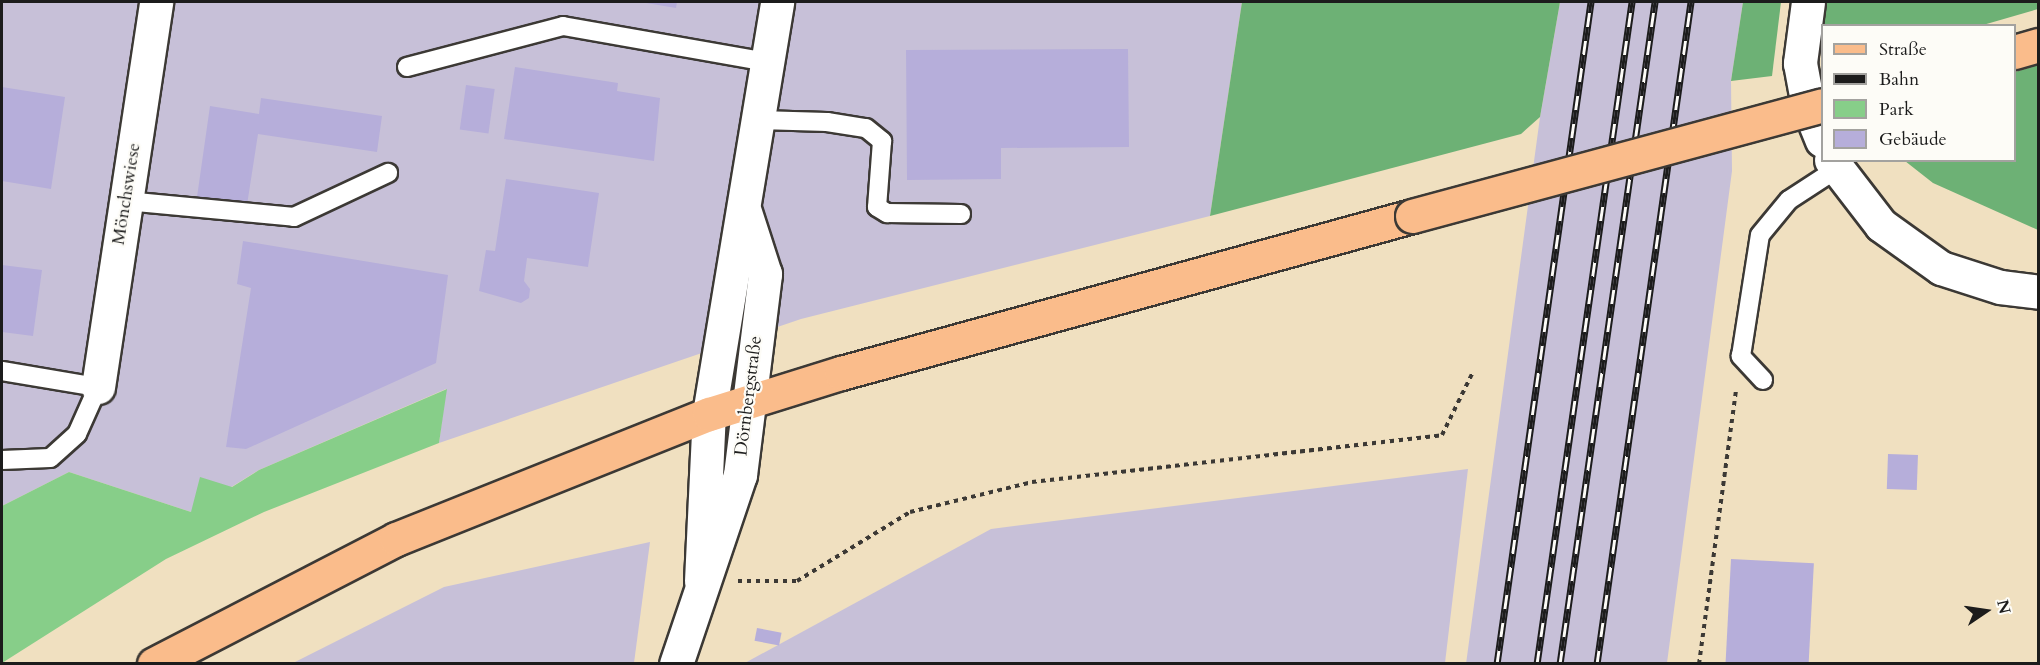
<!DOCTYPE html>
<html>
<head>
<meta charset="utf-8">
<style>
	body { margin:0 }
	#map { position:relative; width:2040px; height:665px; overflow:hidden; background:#f0e0c0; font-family:Cardo,serif }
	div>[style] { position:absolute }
	.industrial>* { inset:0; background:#c7c0d8 }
	.green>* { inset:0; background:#87ce89 }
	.forest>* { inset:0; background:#6db175 }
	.building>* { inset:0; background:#b6aeda; transform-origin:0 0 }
	.path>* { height:4px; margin-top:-2px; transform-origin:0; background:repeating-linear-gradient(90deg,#3c3935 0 4.5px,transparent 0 9px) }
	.roads { filter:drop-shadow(2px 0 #3c3935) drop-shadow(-2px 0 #3c3935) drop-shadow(0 2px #3c3935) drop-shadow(0 -2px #3c3935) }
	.service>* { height:18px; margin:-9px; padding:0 9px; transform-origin:9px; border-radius:9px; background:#fff }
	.minor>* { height:33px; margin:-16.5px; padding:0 16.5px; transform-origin:16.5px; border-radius:16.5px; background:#fff }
	.primary>* { height:33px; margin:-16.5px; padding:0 16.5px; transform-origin:16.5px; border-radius:16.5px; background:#fabc8b }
	.rail>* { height:7px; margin-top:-3.5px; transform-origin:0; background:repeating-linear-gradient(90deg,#fdfcf7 0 14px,#1c1c1c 0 28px); box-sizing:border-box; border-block:2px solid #1c1c1c }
	.bridges { filter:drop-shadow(2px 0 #3c3935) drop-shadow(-2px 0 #3c3935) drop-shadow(0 2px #3c3935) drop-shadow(0 -2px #3c3935) }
	.primary-bridge>* { height:33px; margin:-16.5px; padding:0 16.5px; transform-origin:16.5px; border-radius:16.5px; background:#fabc8b }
	span { translate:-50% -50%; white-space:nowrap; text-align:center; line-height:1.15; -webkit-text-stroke:4.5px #fdfcf7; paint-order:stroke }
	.street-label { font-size:18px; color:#1c1c1c }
	.frame { position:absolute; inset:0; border:3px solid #1c1c1c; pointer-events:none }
	.legend { position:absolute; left:1821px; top:24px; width:195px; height:138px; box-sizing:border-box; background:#fdfcf7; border:2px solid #a3a29f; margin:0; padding:8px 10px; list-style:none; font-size:18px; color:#1c1c1c }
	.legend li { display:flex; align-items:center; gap:12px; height:30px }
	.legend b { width:30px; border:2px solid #a3a29f }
	.north { position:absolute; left:1956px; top:581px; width:60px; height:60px; -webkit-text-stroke:4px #fdfcf7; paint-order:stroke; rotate:77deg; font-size:16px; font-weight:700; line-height:24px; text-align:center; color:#1c1c1c }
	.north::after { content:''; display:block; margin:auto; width:21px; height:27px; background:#1c1c1c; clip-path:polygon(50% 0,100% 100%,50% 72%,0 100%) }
</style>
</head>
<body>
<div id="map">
	<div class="industrial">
		<div style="clip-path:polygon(2px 2px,1242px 2px,1210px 216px,801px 319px,439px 443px,446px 389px,259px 470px,191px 512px,69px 472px,2px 506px)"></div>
		<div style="clip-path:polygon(1560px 2px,1743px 2px,1731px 81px,1732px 171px,1667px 663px,1466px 664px,1540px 117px)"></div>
		<div style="clip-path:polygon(1468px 469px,1445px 663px,743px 664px,991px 529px)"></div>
		<div style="clip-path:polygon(650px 542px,634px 663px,293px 663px,444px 587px)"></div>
	</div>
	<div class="green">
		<div style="clip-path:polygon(447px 389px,439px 443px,264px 512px,166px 559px,2px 663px,2px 506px,69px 472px,191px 512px,200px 477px,232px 487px,259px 470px)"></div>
	</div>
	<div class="forest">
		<div style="clip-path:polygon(1242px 2px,1560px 2px,1540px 117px,1521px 134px,1210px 216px)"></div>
		<div style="clip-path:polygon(1743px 2px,1781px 2px,1772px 76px,1731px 81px)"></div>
		<div style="clip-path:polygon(1827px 2px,2038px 2px,2038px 9px,1983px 25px,1824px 25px)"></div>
		<div style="clip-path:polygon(2038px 65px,2038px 230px,1933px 183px,1905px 161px,2014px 160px,2015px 72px)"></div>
	</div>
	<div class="building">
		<div style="clip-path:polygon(640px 2px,677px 2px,676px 8px)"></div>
		<div style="clip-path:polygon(1128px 49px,1129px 147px,1001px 148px,1001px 179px,907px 180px,906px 50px)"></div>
		<div style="clip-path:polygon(515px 67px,618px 83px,617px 91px,660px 98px,654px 161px,504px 139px)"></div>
		<div style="left:466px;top:85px;width:29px;height:45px;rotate:8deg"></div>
		<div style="clip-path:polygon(2px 87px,65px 97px,51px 189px,2px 181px)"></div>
		<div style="clip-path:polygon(261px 98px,382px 116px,377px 152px,258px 134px,247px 205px,197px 197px,210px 106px,259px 114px)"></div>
		<div style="clip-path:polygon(506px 179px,599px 193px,588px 267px,527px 258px,524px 281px,530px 289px,529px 298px,521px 303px,479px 291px,486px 250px,495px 251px)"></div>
		<div style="clip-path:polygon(243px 241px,448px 275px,436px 363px,246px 449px,226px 447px,251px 288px,237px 284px)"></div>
		<div style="clip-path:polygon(2px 265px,42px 270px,33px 336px,2px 332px)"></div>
		<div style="left:1888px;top:454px;width:30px;height:35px;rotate:2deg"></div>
		<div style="left:1731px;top:559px;width:83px;height:105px;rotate:3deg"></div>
		<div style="left:757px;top:628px;width:25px;height:13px;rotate:11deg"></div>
	</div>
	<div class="path">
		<div style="left:738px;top:581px;width:59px"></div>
		<div style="left:797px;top:581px;width:132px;rotate:-31.4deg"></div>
		<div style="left:910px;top:512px;width:126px;rotate:-13.8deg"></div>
		<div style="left:1032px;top:482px;width:413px;rotate:-6.5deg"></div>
		<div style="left:1442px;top:435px;width:68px;rotate:-63.8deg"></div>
		<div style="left:1699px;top:664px;width:276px;rotate:-82.3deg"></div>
	</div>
	<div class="roads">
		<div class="service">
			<div style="left:407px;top:67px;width:161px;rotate:-14.7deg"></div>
			<div style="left:563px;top:26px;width:208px;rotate:10deg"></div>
			<div style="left:759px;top:120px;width:68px;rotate:1.7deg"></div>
			<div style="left:827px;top:122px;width:39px;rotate:9deg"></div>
			<div style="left:866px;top:128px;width:21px;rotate:39deg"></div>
			<div style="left:882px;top:141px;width:66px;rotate:94.3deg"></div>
			<div style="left:877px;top:207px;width:12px;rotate:31deg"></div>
			<div style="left:887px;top:213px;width:74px;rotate:0.8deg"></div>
			<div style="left:126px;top:201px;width:169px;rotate:5.4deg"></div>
			<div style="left:294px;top:217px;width:104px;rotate:-25.1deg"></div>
			<div style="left:2px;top:371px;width:97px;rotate:9.5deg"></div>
			<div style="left:98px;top:387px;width:51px;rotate:114.1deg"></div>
			<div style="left:77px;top:434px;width:36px;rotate:138deg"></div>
			<div style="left:50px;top:458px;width:48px;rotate:177.6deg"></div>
			<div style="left:1763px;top:380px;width:33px;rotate:-133deg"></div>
			<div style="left:1741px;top:356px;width:122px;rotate:-81.1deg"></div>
			<div style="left:1760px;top:235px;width:45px;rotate:-50.4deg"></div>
			<div style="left:1789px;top:200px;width:55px;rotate:-33.1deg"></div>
		</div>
		<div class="minor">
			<div style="left:1808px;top:2px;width:62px;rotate:97.5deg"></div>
			<div style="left:1800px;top:63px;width:44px;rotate:79.5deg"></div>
			<div style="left:1808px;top:106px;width:37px;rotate:68deg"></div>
			<div style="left:1831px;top:160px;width:82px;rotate:52.4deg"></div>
			<div style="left:1881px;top:225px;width:74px;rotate:35.6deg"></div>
			<div style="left:1941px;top:268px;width:62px;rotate:17.9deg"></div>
			<div style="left:2000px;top:287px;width:38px;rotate:7deg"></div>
			<div style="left:98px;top:387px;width:389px;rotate:-81.4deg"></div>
			<div style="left:701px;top:581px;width:167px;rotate:-87.3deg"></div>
			<div style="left:709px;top:414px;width:418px;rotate:-80.6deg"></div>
			<div style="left:676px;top:664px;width:200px;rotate:-71.3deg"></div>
			<div style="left:740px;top:475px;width:203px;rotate:-82.9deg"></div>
			<div style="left:765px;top:274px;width:65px;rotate:-107.9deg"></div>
		</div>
		<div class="primary">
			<div style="left:2014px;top:52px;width:25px;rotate:-16deg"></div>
			<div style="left:154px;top:664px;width:272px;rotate:-27.3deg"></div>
			<div style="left:396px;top:539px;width:337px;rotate:-21.8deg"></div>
			<div style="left:709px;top:414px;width:138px;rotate:-17.3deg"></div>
			<div style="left:841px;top:373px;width:592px;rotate:-15.37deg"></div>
		</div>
	</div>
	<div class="rail">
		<div style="left:1497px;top:664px;width:669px;rotate:-81.92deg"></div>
		<div style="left:1537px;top:664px;width:669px;rotate:-81.83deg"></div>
		<div style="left:1560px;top:664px;width:669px;rotate:-81.83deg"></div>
		<div style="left:1597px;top:664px;width:669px;rotate:-81.92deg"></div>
	</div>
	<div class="bridges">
		<div class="primary-bridge">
			<div style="left:1412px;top:216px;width:425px;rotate:-15.1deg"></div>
		</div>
	</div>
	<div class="street-label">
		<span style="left:127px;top:194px;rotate:-81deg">Mönchswiese</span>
		<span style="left:749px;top:396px;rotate:-83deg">Dörnbergstraße</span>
	</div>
	<div class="frame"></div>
	<ul class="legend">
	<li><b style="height:8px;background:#fabc8b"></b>Straße</li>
	<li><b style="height:8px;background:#1c1c1c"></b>Bahn</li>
	<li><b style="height:16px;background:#87ce89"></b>Park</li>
	<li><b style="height:16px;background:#b6aeda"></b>Gebäude</li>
	</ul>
	<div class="north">N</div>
</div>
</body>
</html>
